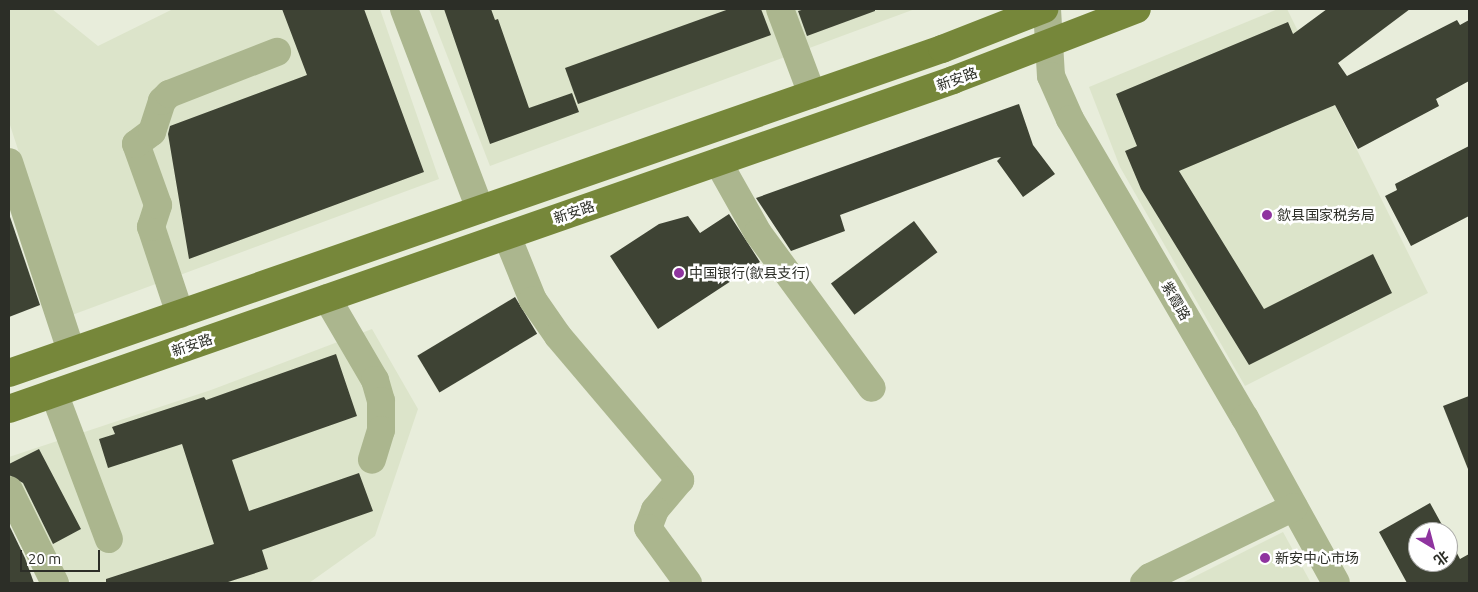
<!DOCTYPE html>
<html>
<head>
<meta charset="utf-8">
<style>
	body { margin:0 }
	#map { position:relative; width:1478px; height:592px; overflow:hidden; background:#e8eddb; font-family:Ubuntu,"Noto Sans SC",sans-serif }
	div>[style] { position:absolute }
	.built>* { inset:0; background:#dce4ca }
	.building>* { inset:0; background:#3e4334; transform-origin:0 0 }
	.minor>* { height:28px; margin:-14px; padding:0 14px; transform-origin:14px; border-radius:14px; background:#abb68e }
	.major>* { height:28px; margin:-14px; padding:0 14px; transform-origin:14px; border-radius:14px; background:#76873a }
	.dots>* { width:14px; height:14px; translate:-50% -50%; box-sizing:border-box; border:2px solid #fff; border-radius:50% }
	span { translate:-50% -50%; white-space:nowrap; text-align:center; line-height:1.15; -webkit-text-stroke:5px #fff; paint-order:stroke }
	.street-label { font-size:14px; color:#2c2e27 }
	.poi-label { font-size:14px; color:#2c2e27 }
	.left { translate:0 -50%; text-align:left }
	.frame { position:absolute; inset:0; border:10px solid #2c2e27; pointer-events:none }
	.north { position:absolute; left:1408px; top:522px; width:50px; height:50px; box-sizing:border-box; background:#fff; border:1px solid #ababa9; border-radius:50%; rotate:143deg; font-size:14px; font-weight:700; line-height:20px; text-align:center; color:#2c2e27 }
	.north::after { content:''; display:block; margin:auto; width:18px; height:22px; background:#8f349f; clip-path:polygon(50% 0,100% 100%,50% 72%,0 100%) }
	.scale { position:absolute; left:20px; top:550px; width:80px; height:22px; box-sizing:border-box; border:2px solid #2c2e27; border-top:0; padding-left:6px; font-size:15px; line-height:18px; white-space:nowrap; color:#2c2e27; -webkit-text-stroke:4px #fff; paint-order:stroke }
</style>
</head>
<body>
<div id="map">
	<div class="built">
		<div style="clip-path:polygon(9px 9px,52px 9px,98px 46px,173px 9px,380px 9px,439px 179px,72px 315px,9px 122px)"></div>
		<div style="clip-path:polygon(429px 9px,915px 9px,490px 166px)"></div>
		<div style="clip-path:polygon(1278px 9px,1287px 9px,1428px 293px,1245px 386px,1120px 167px,1089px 87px)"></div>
		<div style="clip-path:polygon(372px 329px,418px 409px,375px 536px,309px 583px,71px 583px,9px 465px,9px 457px,211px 390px)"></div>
		<div style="clip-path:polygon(1283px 532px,1311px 583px,1182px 583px)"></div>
	</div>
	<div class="building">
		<div style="clip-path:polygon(282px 9px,364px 9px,424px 172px,189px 259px,168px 134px,170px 126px,307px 75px)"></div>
		<div style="clip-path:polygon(444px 9px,491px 9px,495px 20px,498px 19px,529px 108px,572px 93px,579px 112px,490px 144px)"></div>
		<div style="clip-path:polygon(729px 9px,761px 9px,771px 35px,578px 104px,565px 68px)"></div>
		<div style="clip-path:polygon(805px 9px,875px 9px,875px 11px,807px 36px,798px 11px)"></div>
		<div style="clip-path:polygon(1327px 9px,1410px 9px,1338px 63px,1347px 76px,1457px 20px,1460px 25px,1469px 20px,1469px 81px,1436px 99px,1439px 106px,1358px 149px,1335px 105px,1179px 171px,1264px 309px,1373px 254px,1392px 293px,1249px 365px,1141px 189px,1125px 151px,1137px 146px,1116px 94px,1288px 22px,1293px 34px)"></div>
		<div style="clip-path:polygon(1019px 104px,1033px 145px,1055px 174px,1023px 197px,997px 161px,1001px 157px,995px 158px,840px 215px,845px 231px,791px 251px,756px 198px)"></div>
		<div style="clip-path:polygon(1469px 146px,1469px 216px,1411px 246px,1385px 196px,1397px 190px,1395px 184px)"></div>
		<div style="clip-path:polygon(9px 214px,40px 305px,9px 317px)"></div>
		<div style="clip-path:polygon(729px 214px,760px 262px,658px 329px,610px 256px,659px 224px,688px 216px,700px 233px)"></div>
		<div style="left:914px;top:221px;width:39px;height:104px;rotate:53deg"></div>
		<div style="left:515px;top:297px;width:43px;height:114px;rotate:59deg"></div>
		<div style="clip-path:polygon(336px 354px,357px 416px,232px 460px,249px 511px,359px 473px,373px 511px,262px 550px,268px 569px,225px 583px,106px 583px,106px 579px,214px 544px,182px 444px,108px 468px,99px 439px,115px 434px,112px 427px,204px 397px,206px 400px)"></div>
		<div style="clip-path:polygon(1469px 396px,1469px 469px,1468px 469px,1443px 406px)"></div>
		<div style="clip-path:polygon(39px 449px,81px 529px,53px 544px,23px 483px,9px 475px,9px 464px)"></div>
		<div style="clip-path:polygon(1430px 503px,1446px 532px,1418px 532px,1418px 562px,1448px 562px,1448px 536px,1460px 559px,1469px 554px,1469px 583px,1407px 583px,1379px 532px)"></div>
		<div style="clip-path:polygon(9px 525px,25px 558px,34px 583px,9px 583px)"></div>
	</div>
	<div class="minor">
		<div style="left:404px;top:9px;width:214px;rotate:69.2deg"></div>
		<div style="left:780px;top:9px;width:91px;rotate:69.4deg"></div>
		<div style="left:1047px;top:9px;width:67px;rotate:86.6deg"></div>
		<div style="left:1051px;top:76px;width:47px;rotate:66.2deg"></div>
		<div style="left:1070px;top:119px;width:346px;rotate:59.7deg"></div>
		<div style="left:1245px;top:418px;width:188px;rotate:61.1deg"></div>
		<div style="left:9px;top:162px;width:199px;rotate:71.8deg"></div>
		<div style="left:718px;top:162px;width:81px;rotate:60.6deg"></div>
		<div style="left:758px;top:233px;width:192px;rotate:53.7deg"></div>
		<div style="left:507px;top:236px;width:69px;rotate:67.9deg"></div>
		<div style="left:533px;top:300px;width:44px;rotate:55.2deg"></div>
		<div style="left:558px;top:336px;width:189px;rotate:49.7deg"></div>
		<div style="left:680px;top:480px;width:39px;rotate:130deg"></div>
		<div style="left:655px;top:510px;width:19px;rotate:111deg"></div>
		<div style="left:648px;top:528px;width:68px;rotate:54deg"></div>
		<div style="left:327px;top:298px;width:95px;rotate:59.7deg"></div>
		<div style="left:375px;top:380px;width:22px;rotate:74deg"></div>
		<div style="left:381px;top:401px;width:29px;rotate:90deg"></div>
		<div style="left:381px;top:430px;width:31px;rotate:107deg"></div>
		<div style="left:180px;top:314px;width:92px;rotate:-108.4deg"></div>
		<div style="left:151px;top:227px;width:23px;rotate:-72deg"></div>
		<div style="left:158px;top:205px;width:65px;rotate:-109.8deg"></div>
		<div style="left:136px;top:144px;width:20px;rotate:-37deg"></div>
		<div style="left:152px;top:132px;width:33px;rotate:-72deg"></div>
		<div style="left:162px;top:101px;width:10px;rotate:-45deg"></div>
		<div style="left:169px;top:94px;width:116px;rotate:-21.3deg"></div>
		<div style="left:54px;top:393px;width:156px;rotate:69.4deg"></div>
		<div style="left:9px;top:490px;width:104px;rotate:63.7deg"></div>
		<div style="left:1144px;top:583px;width:8px;rotate:-45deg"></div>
		<div style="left:1150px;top:577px;width:160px;rotate:-25.9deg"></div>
	</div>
	<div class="major">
		<div style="left:9px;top:373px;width:988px;rotate:-19.15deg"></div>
		<div style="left:942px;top:49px;width:110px;rotate:-21.4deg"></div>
		<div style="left:9px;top:409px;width:1000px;rotate:-19.21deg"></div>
		<div style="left:953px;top:80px;width:197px;rotate:-21.1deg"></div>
	</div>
	<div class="dots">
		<div style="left:1267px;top:215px;background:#8f349f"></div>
		<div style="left:679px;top:273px;background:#8f349f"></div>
		<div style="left:1265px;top:558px;background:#8f349f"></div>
	</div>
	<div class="street-label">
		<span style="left:957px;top:79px;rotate:-20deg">新安路</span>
		<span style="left:574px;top:212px;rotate:-19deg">新安路</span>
		<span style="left:1176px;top:301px;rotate:60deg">紫霞路</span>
		<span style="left:192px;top:345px;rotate:-19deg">新安路</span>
	</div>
	<div class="poi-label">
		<span class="left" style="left:1277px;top:215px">歙县国家税务局</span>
		<span class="left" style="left:689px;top:273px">中国银行(歙县支行)</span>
		<span class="left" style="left:1275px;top:558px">新安中心市场</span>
	</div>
	<div class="frame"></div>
	<div class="north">北</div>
	<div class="scale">20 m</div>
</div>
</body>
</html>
